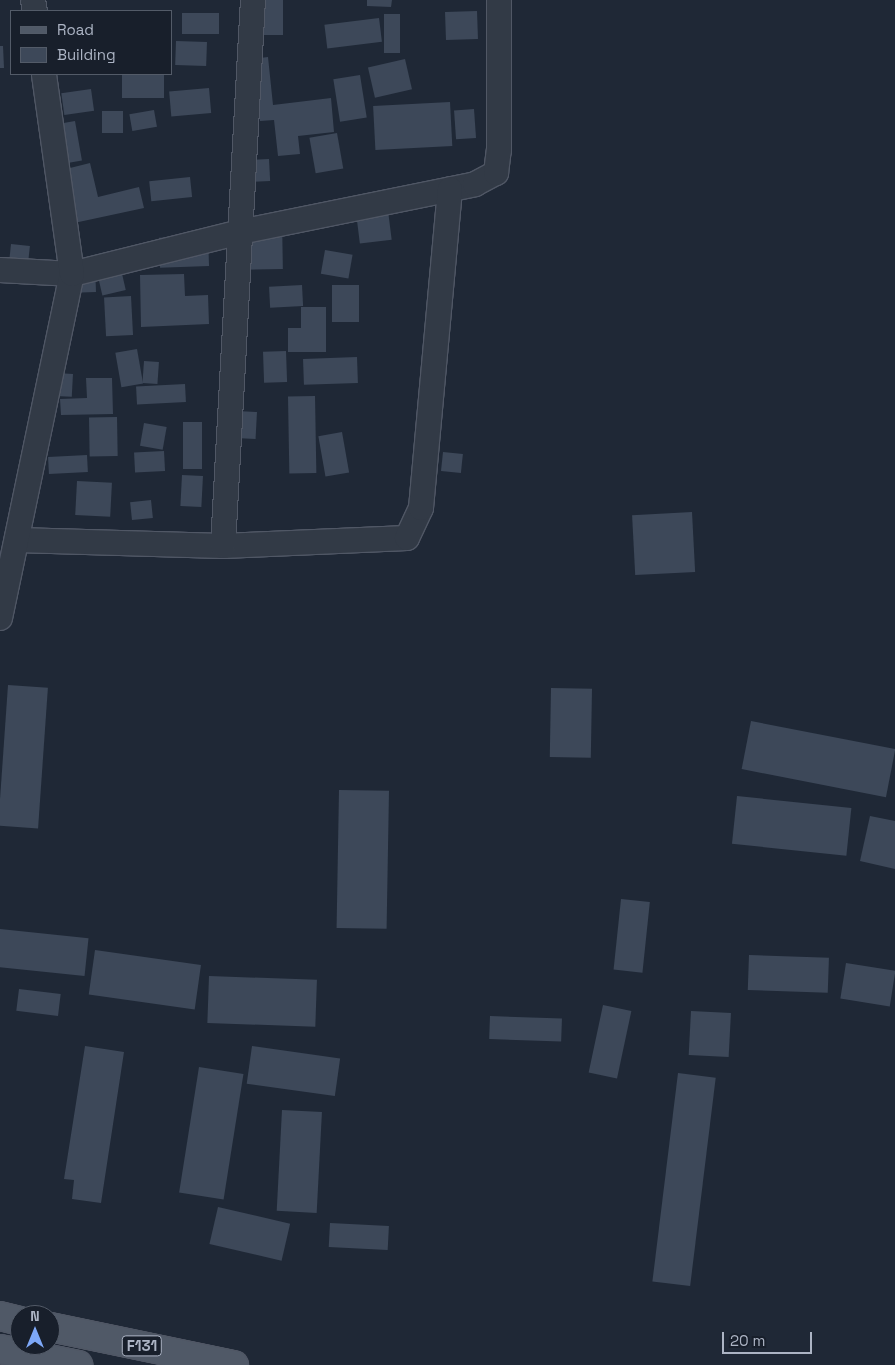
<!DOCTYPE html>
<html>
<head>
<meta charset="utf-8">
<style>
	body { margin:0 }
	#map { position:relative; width:895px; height:1365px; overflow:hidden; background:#1f2836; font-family:"Space Grotesk",sans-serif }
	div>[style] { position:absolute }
	.building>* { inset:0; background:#3d4859; transform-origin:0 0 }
	.roads { filter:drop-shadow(1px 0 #505765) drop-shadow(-1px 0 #505765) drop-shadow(0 1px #505765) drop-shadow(0 -1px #505765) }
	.minor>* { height:24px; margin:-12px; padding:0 12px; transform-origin:12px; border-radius:12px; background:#323a46 }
	.primary>* { height:28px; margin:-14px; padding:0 14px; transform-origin:14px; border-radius:14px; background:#505967 }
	span { translate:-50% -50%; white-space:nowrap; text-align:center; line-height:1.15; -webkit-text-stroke:4px #181f2b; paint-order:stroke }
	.shield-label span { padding:1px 4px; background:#181f2b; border:1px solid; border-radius:4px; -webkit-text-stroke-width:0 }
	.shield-label { font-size:15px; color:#acb4c4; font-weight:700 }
	.legend { position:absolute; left:10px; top:10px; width:162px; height:65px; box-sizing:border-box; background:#181f2b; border:1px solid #535b68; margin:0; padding:6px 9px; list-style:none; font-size:15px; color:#acb4c4 }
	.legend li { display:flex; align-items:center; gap:10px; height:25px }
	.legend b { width:25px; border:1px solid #535b68 }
	.north { position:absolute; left:10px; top:1305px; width:50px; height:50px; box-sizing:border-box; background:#181f2b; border:1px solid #535b68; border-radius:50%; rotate:0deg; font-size:14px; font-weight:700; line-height:20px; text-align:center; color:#acb4c4 }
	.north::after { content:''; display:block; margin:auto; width:18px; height:22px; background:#7da8f8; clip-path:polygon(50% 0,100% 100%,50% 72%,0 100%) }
	.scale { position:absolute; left:722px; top:1332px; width:90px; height:22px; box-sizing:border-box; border:2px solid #acb4c4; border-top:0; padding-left:6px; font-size:15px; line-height:18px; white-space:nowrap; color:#acb4c4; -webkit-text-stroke:4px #181f2b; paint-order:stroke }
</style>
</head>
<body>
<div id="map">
	<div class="building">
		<div style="left:258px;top:0;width:25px;height:35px"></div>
		<div style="clip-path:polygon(367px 0,392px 0,391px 7px,367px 6px)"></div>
		<div style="left:477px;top:11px;width:28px;height:32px;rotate:88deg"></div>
		<div style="left:219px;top:13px;width:21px;height:37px;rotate:90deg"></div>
		<div style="left:384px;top:14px;width:16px;height:39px"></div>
		<div style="left:379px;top:18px;width:24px;height:55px;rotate:83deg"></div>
		<div style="left:176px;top:41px;width:31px;height:24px;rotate:2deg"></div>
		<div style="clip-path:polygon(0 46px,3px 46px,4px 68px,0 68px)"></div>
		<div style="clip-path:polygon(268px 57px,273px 105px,331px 98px,334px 132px,298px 136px,300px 154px,278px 156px,274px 120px,260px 121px,253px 59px)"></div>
		<div style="left:405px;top:59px;width:31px;height:38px;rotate:77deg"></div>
		<div style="left:122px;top:75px;width:42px;height:23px"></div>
		<div style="left:360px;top:75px;width:43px;height:27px;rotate:81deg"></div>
		<div style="left:209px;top:88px;width:25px;height:40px;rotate:85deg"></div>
		<div style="left:91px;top:89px;width:22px;height:30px;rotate:82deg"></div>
		<div style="left:450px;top:102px;width:44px;height:77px;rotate:87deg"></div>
		<div style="left:474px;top:109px;width:29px;height:20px;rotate:86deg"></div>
		<div style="left:154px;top:110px;width:17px;height:25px;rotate:80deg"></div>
		<div style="left:123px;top:111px;width:22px;height:21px;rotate:90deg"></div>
		<div style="left:75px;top:121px;width:40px;height:19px;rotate:80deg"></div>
		<div style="left:337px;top:133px;width:36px;height:28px;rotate:80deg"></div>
		<div style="left:269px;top:159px;width:22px;height:22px;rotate:87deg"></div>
		<div style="clip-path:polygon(90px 163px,98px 197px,139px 187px,144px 208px,74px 223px,62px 170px)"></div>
		<div style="left:190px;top:177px;width:20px;height:41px;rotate:84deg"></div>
		<div style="left:387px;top:202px;width:38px;height:32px;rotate:83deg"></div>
		<div style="left:282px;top:219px;width:50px;height:38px;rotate:89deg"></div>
		<div style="left:208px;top:236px;width:30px;height:49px;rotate:88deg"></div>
		<div style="left:11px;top:244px;width:19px;height:18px;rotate:6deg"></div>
		<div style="left:325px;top:250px;width:28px;height:24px;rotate:10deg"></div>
		<div style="left:117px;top:252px;width:39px;height:24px;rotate:77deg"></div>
		<div style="clip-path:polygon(95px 264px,96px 292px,66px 293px)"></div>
		<div style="clip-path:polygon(184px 274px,185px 296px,208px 295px,209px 324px,141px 327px,140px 275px)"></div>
		<div style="left:302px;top:285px;width:21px;height:33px;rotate:87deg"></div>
		<div style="left:332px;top:285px;width:27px;height:37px"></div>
		<div style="left:131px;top:296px;width:39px;height:27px;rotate:87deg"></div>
		<div style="clip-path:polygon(301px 307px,326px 307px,326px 352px,288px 352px,288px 328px,301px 328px)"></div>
		<div style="left:137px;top:349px;width:35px;height:22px;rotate:80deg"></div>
		<div style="left:286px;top:351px;width:31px;height:23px;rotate:88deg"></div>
		<div style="left:357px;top:357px;width:26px;height:54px;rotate:88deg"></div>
		<div style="left:144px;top:361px;width:15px;height:22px;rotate:4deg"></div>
		<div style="left:56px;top:373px;width:17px;height:23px;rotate:3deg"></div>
		<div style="clip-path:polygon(86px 378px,112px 378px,113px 414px,61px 415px,60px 399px,87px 398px)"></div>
		<div style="left:185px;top:384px;width:18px;height:49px;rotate:87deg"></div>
		<div style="left:315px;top:396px;width:77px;height:27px;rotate:89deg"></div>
		<div style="left:237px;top:411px;width:20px;height:27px;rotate:3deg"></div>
		<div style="left:117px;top:417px;width:39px;height:28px;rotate:89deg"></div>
		<div style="left:183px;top:422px;width:19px;height:47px"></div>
		<div style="left:144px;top:423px;width:23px;height:23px;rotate:10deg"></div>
		<div style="left:342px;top:432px;width:41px;height:24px;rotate:80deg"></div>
		<div style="left:164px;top:451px;width:20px;height:30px;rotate:87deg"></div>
		<div style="left:443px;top:452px;width:20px;height:19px;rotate:6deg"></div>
		<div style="left:87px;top:455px;width:17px;height:39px;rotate:87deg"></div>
		<div style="left:182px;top:475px;width:21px;height:31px;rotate:3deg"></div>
		<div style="left:77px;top:481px;width:35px;height:34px;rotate:3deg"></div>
		<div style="left:151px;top:500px;width:18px;height:21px;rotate:84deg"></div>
		<div style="left:692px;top:512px;width:60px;height:60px;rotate:87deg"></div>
		<div style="left:8px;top:685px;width:40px;height:141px;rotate:4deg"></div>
		<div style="left:551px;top:688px;width:41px;height:69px;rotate:1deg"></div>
		<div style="left:751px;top:721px;width:147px;height:49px;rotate:11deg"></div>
		<div style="left:339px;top:790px;width:50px;height:138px;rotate:1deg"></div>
		<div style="left:737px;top:796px;width:115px;height:48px;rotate:6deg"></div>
		<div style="clip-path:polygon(870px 816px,895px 821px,895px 869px,860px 861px)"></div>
		<div style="left:621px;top:899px;width:29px;height:71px;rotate:6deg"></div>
		<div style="left:0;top:929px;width:89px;height:38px;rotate:6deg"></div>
		<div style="left:95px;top:950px;width:107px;height:45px;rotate:8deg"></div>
		<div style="left:749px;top:955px;width:80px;height:35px;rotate:2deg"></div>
		<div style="left:846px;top:963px;width:50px;height:36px;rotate:9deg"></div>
		<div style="left:209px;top:976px;width:108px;height:47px;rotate:2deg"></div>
		<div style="left:19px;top:989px;width:42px;height:22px;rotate:7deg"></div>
		<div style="left:603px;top:1005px;width:29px;height:69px;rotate:12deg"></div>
		<div style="left:691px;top:1011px;width:40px;height:44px;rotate:3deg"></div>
		<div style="left:490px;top:1016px;width:72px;height:23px;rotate:2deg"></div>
		<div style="clip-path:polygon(85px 1046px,124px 1052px,101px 1203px,72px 1199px,74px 1180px,64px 1179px)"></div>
		<div style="left:252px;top:1046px;width:89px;height:38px;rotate:8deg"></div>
		<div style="left:199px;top:1067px;width:45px;height:127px;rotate:9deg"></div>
		<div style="left:678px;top:1073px;width:38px;height:210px;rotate:7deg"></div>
		<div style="left:282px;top:1110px;width:40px;height:101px;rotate:3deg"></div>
		<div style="left:218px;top:1207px;width:74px;height:38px;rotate:13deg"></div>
		<div style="left:330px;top:1223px;width:59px;height:24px;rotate:3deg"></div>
	</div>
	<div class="roads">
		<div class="minor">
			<div style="left:33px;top:0;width:11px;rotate:80deg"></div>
			<div style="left:0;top:270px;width:72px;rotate:3.2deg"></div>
			<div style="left:72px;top:274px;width:173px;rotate:-14deg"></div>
			<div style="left:240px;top:232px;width:240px;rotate:-11.5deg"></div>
			<div style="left:475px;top:184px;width:24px;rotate:-28deg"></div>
			<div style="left:496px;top:173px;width:23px;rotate:-83deg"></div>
			<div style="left:499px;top:150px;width:150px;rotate:-90deg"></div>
			<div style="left:17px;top:540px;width:206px;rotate:1.7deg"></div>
			<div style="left:223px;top:546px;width:184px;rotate:-2.5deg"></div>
			<div style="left:407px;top:538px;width:33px;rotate:-65deg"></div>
			<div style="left:421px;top:508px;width:320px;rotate:-84.8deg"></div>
			<div style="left:223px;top:546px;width:547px;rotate:-86.86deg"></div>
			<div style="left:0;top:618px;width:351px;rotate:-78.2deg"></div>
			<div style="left:72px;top:274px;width:202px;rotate:-98deg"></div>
		</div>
		<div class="primary">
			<div style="left:0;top:1316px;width:21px;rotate:14deg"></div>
			<div style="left:50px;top:1327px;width:188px;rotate:11.7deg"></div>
			<div style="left:0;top:1349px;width:80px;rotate:11.6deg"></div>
		</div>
	</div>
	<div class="shield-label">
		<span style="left:142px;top:1346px">F131</span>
	</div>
	<ul class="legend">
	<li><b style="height:6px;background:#505967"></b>Road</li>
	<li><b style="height:14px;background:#3d4859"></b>Building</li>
	</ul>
	<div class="north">N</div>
	<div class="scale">20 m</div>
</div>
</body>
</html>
